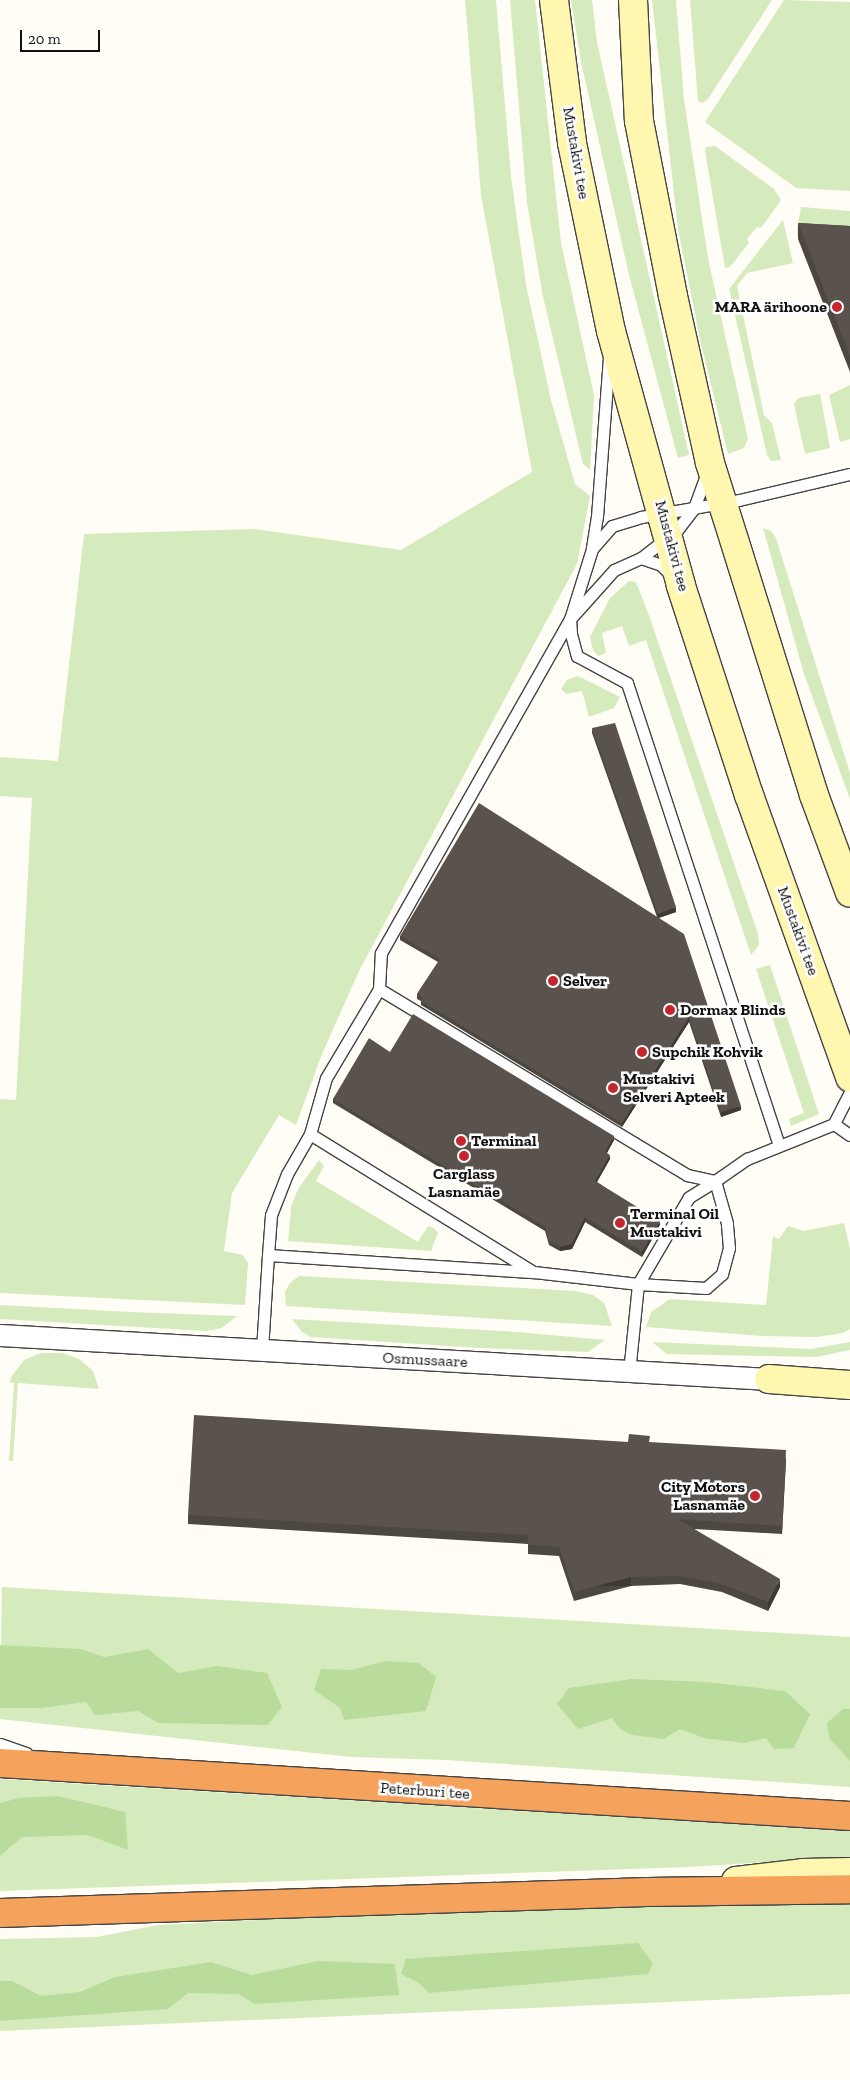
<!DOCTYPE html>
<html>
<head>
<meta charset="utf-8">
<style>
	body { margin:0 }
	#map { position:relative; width:850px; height:2080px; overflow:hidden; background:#fffdf5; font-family:"Zilla Slab",serif }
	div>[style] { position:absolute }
	.green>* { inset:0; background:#d5ebbd }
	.forest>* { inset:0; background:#b9dc9c }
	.roads { filter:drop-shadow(1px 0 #444) drop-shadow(-1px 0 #444) drop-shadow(0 1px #444) drop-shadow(0 -1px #444) }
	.lane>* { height:11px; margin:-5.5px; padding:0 5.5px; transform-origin:5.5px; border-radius:5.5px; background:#fff }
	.street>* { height:21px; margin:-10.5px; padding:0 10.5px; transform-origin:10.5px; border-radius:10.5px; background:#fff }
	.secondary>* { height:28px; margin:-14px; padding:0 14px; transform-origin:14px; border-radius:14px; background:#fff6b0 }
	.highway>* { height:28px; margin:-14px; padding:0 14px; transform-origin:14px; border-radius:14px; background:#f5a25d }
	.wall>* { inset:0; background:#4d4742 }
	.shaded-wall>* { inset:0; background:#3f3936; transform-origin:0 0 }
	.building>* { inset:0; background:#5a524d }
	.dots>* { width:14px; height:14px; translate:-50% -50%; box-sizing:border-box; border:2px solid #fff; border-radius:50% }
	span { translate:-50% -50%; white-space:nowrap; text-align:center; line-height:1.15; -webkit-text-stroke:5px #fff; paint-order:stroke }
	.street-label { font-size:16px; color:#111 }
	.poi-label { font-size:16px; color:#111; font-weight:700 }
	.right { translate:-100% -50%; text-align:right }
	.left { translate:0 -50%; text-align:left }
	.scale { position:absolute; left:20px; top:30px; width:80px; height:22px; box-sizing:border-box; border:2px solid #111; border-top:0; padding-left:6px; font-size:15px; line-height:18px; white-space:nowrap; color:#111; -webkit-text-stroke:4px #fff; paint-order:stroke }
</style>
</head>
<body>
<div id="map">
	<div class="green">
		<div style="clip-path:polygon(465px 0,496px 0,511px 176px,526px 285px,551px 400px,575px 484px,590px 496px,577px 564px,359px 971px,322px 1054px,296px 1125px,279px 1115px,232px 1193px,224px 1251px,243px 1255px,248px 1263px,245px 1305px,0 1293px,0 1099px,16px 1100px,32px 798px,0 796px,0 757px,58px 761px,84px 534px,255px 529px,401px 550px,532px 472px,481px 195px)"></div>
		<div style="clip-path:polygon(510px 0,535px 0,561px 243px,594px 395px,590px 470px,583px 464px,543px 297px,527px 203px)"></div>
		<div style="clip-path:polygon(571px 0,592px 0,597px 42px,689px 455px,678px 458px,629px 275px,581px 62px)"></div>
		<div style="clip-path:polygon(652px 0,676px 0,684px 99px,708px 258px,748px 439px,744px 448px,728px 454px,701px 344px,678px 229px)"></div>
		<div style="clip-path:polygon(690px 0,772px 0,708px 99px,702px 103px,698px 101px)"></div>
		<div style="clip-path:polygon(784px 0,850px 2px,850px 191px,796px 188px,705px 122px)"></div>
		<div style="clip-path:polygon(715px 146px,774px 189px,781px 200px,761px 228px,757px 227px,747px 239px,749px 243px,730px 267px,725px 268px,705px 151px,706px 147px)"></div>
		<div style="clip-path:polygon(801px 207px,850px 211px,850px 241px,798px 239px,797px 229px)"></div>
		<div style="clip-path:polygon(783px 220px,793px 263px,747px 273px,737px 286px,764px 415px,772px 423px,781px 460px,771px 461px,767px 455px,729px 289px)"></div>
		<div style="clip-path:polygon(850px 385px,850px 439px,840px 442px,829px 395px)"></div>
		<div style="clip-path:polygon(820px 394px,830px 448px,805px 454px,794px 404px,798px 398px)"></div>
		<div style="clip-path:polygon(763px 528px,771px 531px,776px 538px,850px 773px,850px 799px,804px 674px)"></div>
		<div style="clip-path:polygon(629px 581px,636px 582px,650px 618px,758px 934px,759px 945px,751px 955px,646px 640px,629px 646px,622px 626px,602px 633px,606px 653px,598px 656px,593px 650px,590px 637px,610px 598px)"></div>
		<div style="clip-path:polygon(578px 676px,620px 697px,614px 708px,589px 717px,582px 691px,566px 694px,561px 689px,567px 680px)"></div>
		<div style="clip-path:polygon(770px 965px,819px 1114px,791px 1126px,789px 1119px,804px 1113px,756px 969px)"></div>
		<div style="clip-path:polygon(319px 1160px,324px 1166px,316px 1181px,418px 1242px,428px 1226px,434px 1228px,438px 1233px,431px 1251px,288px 1241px,291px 1207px,298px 1189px)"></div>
		<div style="clip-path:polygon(844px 1223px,850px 1249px,850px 1329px,843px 1333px,817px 1337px,762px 1336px,646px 1327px,651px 1312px,670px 1299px,766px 1305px,773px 1236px,779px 1239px,788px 1226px,804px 1231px)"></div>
		<div style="clip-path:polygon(299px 1276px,576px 1291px,593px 1295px,604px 1303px,612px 1326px,286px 1306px,285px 1292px,290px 1283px)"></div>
		<div style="clip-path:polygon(0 1305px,130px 1312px,237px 1316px,222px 1328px,206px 1331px,0 1319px)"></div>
		<div style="clip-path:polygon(292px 1319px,517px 1332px,605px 1340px,588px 1352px,480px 1348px,311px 1337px,302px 1332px)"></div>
		<div style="clip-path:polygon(652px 1342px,811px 1349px,850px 1342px,850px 1350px,816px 1357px,667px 1354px)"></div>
		<div style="clip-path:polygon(41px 1353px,63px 1353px,79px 1359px,93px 1371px,99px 1389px,18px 1383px,13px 1461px,9px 1461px,14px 1383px,10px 1382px,11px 1377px,24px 1360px)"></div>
		<div style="clip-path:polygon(2px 1587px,850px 1637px,850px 1787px,446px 1760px,352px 1757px,0 1719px)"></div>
		<div style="clip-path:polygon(0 1779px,850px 1831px,850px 1857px,688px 1867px,0 1891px)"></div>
		<div style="clip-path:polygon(748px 1903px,850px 1903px,850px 1994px,0 2031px,0 1939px,97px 1937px,158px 1925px,510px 1907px)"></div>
	</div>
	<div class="forest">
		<div style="clip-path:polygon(0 1645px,80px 1649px,104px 1657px,148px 1649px,178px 1673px,217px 1666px,267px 1673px,282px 1707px,268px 1725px,158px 1723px,138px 1711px,95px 1715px,86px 1702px,41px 1708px,0 1708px)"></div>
		<div style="clip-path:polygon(385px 1661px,419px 1663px,436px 1677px,426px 1711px,344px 1720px,340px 1708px,314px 1690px,321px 1669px,351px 1670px)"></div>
		<div style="clip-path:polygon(632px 1679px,706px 1682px,785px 1691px,810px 1714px,794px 1748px,774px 1749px,766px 1738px,744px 1743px,704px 1738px,680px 1729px,664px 1739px,632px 1735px,620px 1729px,612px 1718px,578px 1729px,557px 1704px,569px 1688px)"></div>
		<div style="clip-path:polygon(843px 1709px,850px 1709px,850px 1761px,829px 1738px,827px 1723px)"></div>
		<div style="clip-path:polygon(58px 1796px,125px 1812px,128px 1850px,88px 1835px,22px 1837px,0 1856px,0 1803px,19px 1798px)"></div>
		<div style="clip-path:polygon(638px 1943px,653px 1964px,648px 1974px,429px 1993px,417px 1982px,401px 1974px,406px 1959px)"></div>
		<div style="clip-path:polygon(318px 1961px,395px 1964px,399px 1995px,255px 2004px,238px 1994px,188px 1993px,168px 2009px,0 2021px,0 1981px,12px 1981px,41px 1996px,80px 1992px,115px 1977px,211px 1962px,252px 1975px)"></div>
	</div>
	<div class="roads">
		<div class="lane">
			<div style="left:609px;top:357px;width:159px;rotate:94.3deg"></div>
			<div style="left:597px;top:516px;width:33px;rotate:99deg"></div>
			<div style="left:592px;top:549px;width:73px;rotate:107.4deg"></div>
			<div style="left:570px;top:619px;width:15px;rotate:86deg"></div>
			<div style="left:571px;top:634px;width:23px;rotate:75deg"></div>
			<div style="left:577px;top:656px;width:57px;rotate:28.4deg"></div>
			<div style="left:627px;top:683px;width:485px;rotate:71.8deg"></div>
			<div style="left:592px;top:549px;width:30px;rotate:-49deg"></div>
			<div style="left:612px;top:526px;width:30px;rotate:-17deg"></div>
			<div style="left:641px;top:517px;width:99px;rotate:-9.8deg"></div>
			<div style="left:739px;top:500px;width:114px;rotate:-13.2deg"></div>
			<div style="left:641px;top:558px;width:21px;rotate:19deg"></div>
			<div style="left:661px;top:565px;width:14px;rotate:45deg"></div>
			<div style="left:379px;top:989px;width:360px;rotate:31.1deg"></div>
			<div style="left:687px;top:1175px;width:29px;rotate:12deg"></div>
			<div style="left:715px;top:1181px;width:39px;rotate:-35deg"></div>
			<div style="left:747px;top:1159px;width:94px;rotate:-21.9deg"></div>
			<div style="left:850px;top:1092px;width:36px;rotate:117deg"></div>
			<div style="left:834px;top:1124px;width:19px;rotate:35deg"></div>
			<div style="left:310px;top:1134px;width:261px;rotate:31.7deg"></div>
			<div style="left:268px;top:1255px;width:40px;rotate:-85.7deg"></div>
			<div style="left:271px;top:1215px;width:44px;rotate:-68.7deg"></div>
			<div style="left:287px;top:1174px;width:46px;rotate:-60.1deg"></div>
			<div style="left:310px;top:1134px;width:58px;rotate:-74.1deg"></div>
			<div style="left:326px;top:1078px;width:104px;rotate:-59.2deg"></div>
			<div style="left:379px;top:989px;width:36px;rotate:-87deg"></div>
			<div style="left:381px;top:953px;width:384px;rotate:-60.5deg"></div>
			<div style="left:570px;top:619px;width:66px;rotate:-48.1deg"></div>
			<div style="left:614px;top:570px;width:30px;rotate:-24deg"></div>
			<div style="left:641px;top:558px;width:46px;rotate:-37.9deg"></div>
			<div style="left:677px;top:530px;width:28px;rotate:-52deg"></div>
			<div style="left:694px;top:508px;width:38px;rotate:-70deg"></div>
			<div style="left:262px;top:1350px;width:95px;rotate:-86.4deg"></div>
			<div style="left:268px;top:1255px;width:267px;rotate:3.7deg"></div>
			<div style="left:534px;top:1272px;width:105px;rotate:6.6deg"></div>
			<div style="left:638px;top:1284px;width:68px;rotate:3.4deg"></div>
			<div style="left:706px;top:1288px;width:21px;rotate:-41deg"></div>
			<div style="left:722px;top:1274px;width:27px;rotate:-75deg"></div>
			<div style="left:729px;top:1248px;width:25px;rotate:-95deg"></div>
			<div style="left:727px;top:1223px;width:44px;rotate:-105.9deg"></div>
			<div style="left:715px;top:1181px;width:31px;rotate:148deg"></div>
			<div style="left:689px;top:1197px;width:101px;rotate:120.4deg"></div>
			<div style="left:638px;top:1284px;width:88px;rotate:95.8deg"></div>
			<div style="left:0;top:1744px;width:28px;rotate:19deg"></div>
		</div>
		<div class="street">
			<div style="left:0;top:1335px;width:770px;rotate:3.27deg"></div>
		</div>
		<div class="secondary">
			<div style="left:554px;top:0;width:144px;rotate:82.8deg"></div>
			<div style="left:572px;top:143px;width:192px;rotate:78.3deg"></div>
			<div style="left:611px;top:331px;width:264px;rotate:74.6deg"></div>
			<div style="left:681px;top:586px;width:220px;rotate:72deg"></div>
			<div style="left:749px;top:795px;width:300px;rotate:70.3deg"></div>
			<div style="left:633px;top:0;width:121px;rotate:87.2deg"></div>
			<div style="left:639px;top:121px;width:178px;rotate:79deg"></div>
			<div style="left:673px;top:296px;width:171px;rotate:77.5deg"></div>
			<div style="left:710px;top:463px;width:348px;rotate:72.6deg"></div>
			<div style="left:814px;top:795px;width:104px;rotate:69.8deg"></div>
			<div style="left:769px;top:1379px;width:81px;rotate:4.2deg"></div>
			<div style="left:736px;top:1881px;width:67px;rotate:-6.8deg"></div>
			<div style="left:803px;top:1873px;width:47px;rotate:-1.2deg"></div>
		</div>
		<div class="highway">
			<div style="left:0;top:1763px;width:852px;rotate:3.57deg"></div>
			<div style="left:0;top:1913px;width:647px;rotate:-1.86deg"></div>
			<div style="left:647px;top:1892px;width:203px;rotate:-0.8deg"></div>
		</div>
	</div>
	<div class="wall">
		<div style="clip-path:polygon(798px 223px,850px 226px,850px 372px,798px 239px)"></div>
		<div style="clip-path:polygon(592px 728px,676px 912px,659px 918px,741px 1110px,721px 1117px,689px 1022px,622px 1127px,421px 1005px,421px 1001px,417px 999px,417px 994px,438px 962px,400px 940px,400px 936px,657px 917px,592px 733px)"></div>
		<div style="clip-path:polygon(390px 1052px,614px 1140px,607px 1153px,610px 1159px,597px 1182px,660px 1225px,642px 1257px,585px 1222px,572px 1249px,560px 1251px,549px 1245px,545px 1231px,333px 1103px,333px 1099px)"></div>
		<div style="clip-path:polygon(628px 1442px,786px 1459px,782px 1534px,694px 1529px,780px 1587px,768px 1611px,722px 1592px,680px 1584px,631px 1586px,574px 1601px,559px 1556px,528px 1554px,528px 1544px,188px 1524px,188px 1515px)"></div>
	</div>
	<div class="shaded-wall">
		<div style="clip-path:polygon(676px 907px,676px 912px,658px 918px,658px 914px)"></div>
		<div style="clip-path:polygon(689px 1017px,689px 1022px,622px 1127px,622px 1123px)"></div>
		<div style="clip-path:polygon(741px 1106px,741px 1110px,721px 1117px,721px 1112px)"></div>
		<div style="clip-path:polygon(614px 1136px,614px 1140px,605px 1156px,605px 1152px)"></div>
		<div style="clip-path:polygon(610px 1155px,610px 1159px,595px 1185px,595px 1181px)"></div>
		<div style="clip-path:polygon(585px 1217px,585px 1222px,572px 1249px,560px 1251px,560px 1247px)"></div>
		<div style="clip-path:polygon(660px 1221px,660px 1225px,642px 1257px,642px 1252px)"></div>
		<div style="clip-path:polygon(786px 1450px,786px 1459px,782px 1534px,782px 1526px)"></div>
		<div style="left:631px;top:1577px;width:9px;height:59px;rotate:90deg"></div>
		<div style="clip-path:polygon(780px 1579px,780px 1587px,768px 1611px,768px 1602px)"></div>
	</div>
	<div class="building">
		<div style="clip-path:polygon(798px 223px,850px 226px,850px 356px)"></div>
		<div style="clip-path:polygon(615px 723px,676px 907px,658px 914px,592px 728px)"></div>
		<div style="clip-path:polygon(479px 803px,684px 934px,741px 1106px,721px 1112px,689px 1017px,622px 1123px,421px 1001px,423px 998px,417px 994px,440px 959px,400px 936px)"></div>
		<div style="clip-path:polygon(413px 1014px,614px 1136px,605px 1152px,610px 1155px,595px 1181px,660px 1221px,642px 1252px,585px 1217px,572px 1244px,560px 1247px,549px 1241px,545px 1227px,333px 1099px,369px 1038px,390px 1052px)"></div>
		<div style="clip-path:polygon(194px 1415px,628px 1442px,629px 1434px,650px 1436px,649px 1442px,786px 1450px,782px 1526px,677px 1519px,780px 1579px,768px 1602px,722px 1584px,680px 1576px,631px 1577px,574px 1592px,559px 1547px,528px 1545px,528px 1535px,188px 1515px)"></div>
	</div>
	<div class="dots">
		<div style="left:837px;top:307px;background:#c4262e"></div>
		<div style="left:553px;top:981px;background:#c4262e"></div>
		<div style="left:670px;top:1010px;background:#c4262e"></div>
		<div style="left:642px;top:1052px;background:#c4262e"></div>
		<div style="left:613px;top:1088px;background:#c4262e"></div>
		<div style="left:461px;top:1141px;background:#c4262e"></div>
		<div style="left:464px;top:1156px;background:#c4262e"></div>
		<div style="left:620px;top:1223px;background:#c4262e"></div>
		<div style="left:755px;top:1496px;background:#c4262e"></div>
	</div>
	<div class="street-label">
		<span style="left:576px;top:153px;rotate:80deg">Mustakivi tee</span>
		<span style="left:672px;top:546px;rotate:75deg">Mustakivi tee</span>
		<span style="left:798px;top:931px;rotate:70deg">Mustakivi tee</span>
		<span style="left:425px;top:1360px;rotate:3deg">Osmussaare</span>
		<span style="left:425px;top:1791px;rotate:4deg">Peterburi tee</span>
	</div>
	<div class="poi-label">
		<span class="right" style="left:827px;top:307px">MARA ärihoone</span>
		<span class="left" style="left:563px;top:981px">Selver</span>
		<span class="left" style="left:680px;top:1010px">Dormax Blinds</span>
		<span class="left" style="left:652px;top:1052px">Supchik Kohvik</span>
		<span class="left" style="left:623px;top:1088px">Mustakivi<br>Selveri Apteek</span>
		<span class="left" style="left:471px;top:1141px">Terminal</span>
		<span style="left:464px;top:1183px">Carglass<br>Lasnamäe</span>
		<span class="left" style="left:630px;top:1223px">Terminal Oil<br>Mustakivi</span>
		<span class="right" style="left:745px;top:1496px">City Motors<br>Lasnamäe</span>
	</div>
	<div class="scale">20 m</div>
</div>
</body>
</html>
